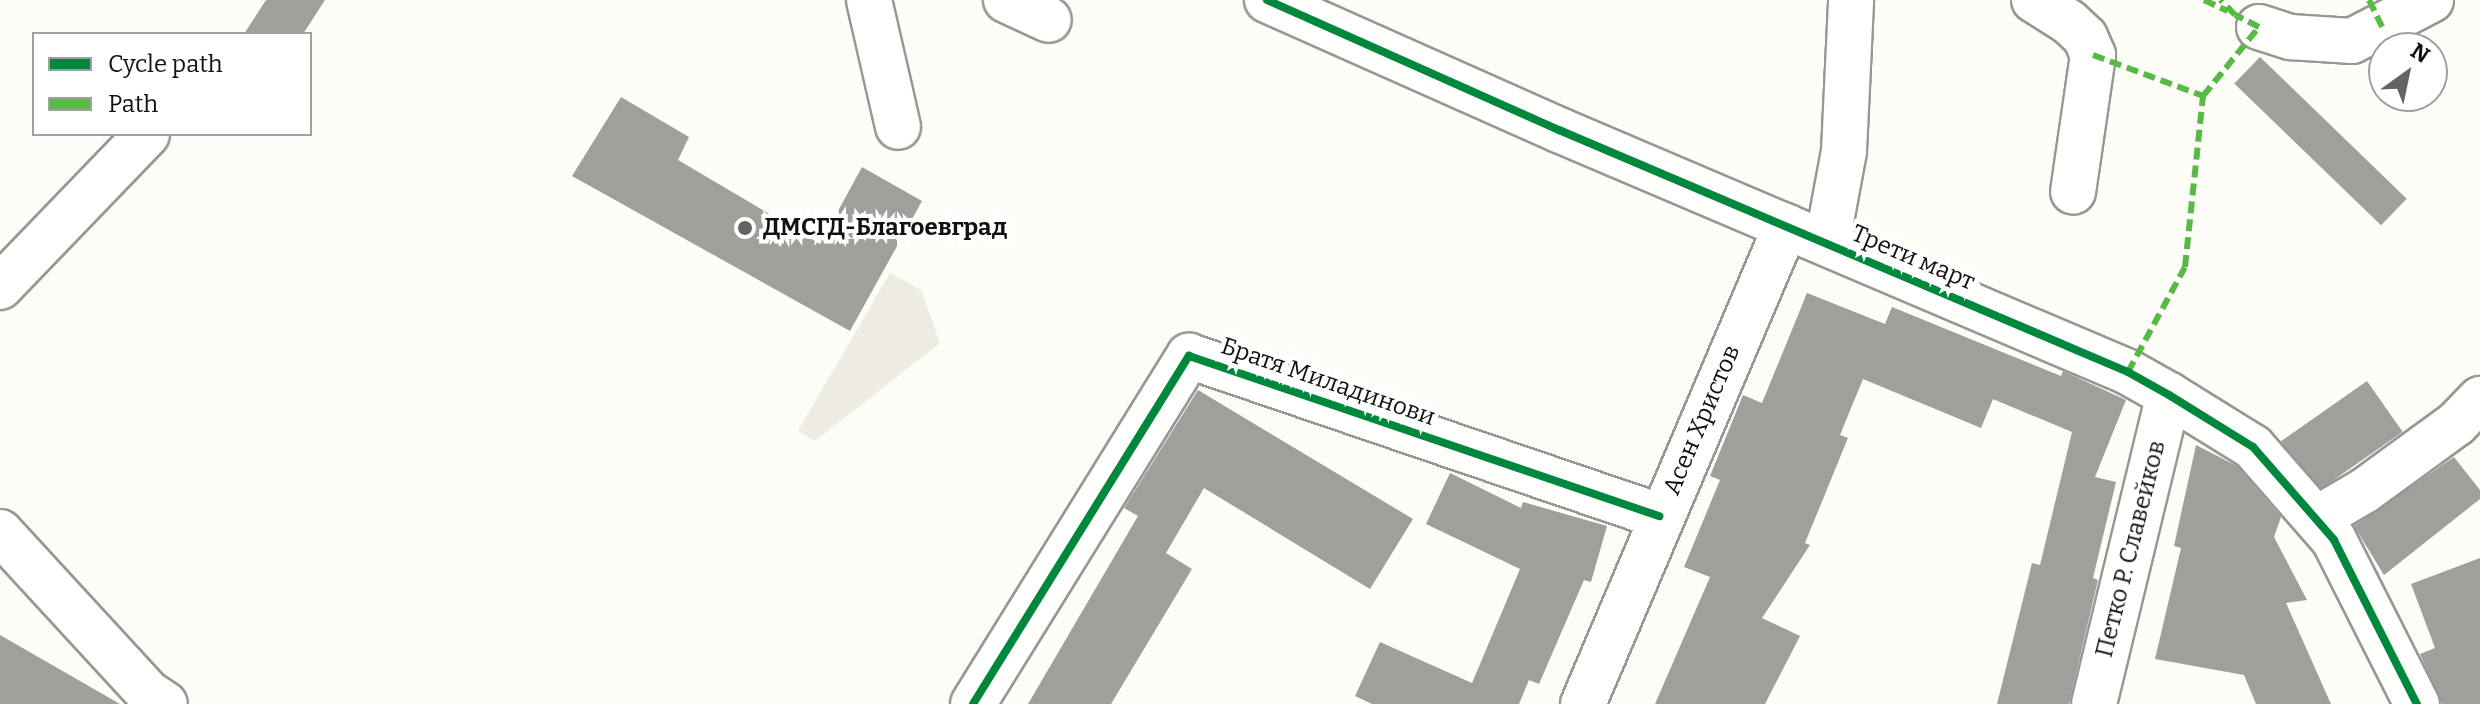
<!DOCTYPE html>
<html>
<head>
<meta charset="utf-8">
<style>
	body { margin:0 }
	#map { position:relative; width:2480px; height:704px; overflow:hidden; background:#fdfcf7; font-family:Bitter,serif }
	div>[style] { position:absolute }
	.plaza>* { inset:0; background:#edebe2 }
	.building>* { inset:0; background:#a19f9c; transform-origin:0 0 }
	.roads { filter:drop-shadow(2px 0 #979795) drop-shadow(-2px 0 #979795) drop-shadow(0 2px #979795) drop-shadow(0 -2px #979795) }
	.minor>* { height:44px; margin:-22px; padding:0 22px; transform-origin:22px; border-radius:22px; background:#fffffe }
	.quiet>* { height:6px; margin-top:-3px; transform-origin:0; background:repeating-linear-gradient(90deg,#58b947 0 12px,transparent 0 18px) }
	.cycleway>* { height:8px; margin:-4px; padding:0 4px; transform-origin:4px; border-radius:4px; background:#00873e }
	.dots>* { width:22px; height:22px; translate:-50% -50%; box-sizing:border-box; border:4px solid #fff; border-radius:50% }
	span { translate:-50% -50%; white-space:nowrap; text-align:center; line-height:1.15; -webkit-text-stroke:8px #fff; paint-order:stroke }
	.poi-label { font-size:24px; color:#111; font-weight:700 }
	.left { translate:0 -50%; text-align:left }
	.street-label { font-size:24px; color:#111 }
	.legend { position:absolute; left:32px; top:32px; width:280px; height:104px; box-sizing:border-box; background:#fff; border:2px solid #a0a0a0; margin:0; padding:10px 14px; list-style:none; font-size:24px; color:#111 }
	.legend li { display:flex; align-items:center; gap:16px; height:40px }
	.legend b { width:40px; border:2px solid #a0a0a0 }
	.north { position:absolute; left:2368px; top:32px; width:80px; height:80px; box-sizing:border-box; background:#fff; border:2px solid #a0a0a0; border-radius:50%; rotate:33deg; font-size:22px; font-weight:700; line-height:32px; text-align:center; color:#111 }
	.north::after { content:''; display:block; margin:auto; width:28px; height:36px; background:#646362; clip-path:polygon(50% 0,100% 100%,50% 72%,0 100%) }
</style>
</head>
<body>
<div id="map">
	<div class="plaza">
		<div style="clip-path:polygon(890px 273px,921px 290px,940px 343px,815px 441px,798px 431px)"></div>
	</div>
	<div class="building">
		<div style="clip-path:polygon(266px 0,325px 0,303px 34px,244px 34px)"></div>
		<div style="left:2260px;top:57px;width:204px;height:37px;rotate:44deg"></div>
		<div style="clip-path:polygon(621px 97px,689px 137px,678px 160px,820px 244px,862px 167px,922px 201px,850px 331px,572px 176px)"></div>
		<div style="clip-path:polygon(1807px 293px,1885px 324px,1892px 307px,2061px 376px,2063px 371px,2126px 400px,2095px 477px,2116px 482px,2093px 578px,2098px 580px,2069px 704px,1997px 704px,2032px 563px,2040px 565px,2072px 432px,1993px 399px,1981px 428px,1863px 379px,1840px 435px,1848px 438px,1805px 543px,1810px 545px,1762px 618px,1800px 636px,1765px 704px,1655px 704px,1710px 577px,1684px 567px,1720px 480px,1710px 476px,1743px 395px,1762px 403px)"></div>
		<div style="left:2367px;top:381px;width:62px;height:105px;rotate:55deg"></div>
		<div style="clip-path:polygon(1198px 390px,1413px 519px,1370px 589px,1204px 488px,1166px 553px,1192px 569px,1111px 704px,1028px 704px,1138px 516px,1124px 508px)"></div>
		<div style="clip-path:polygon(2196px 445px,2237px 466px,2281px 517px,2274px 537px,2307px 600px,2286px 603px,2331px 704px,2256px 704px,2244px 675px,2155px 659px,2181px 548px,2174px 546px)"></div>
		<div style="clip-path:polygon(2454px 457px,2480px 490px,2480px 499px,2384px 575px,2354px 526px)"></div>
		<div style="clip-path:polygon(1450px 473px,1521px 508px,1523px 502px,1607px 526px,1591px 582px,1584px 580px,1539px 684px,1529px 680px,1519px 704px,1372px 704px,1355px 696px,1380px 642px,1472px 683px,1520px 569px,1426px 524px)"></div>
		<div style="clip-path:polygon(2480px 558px,2480px 704px,2442px 704px,2420px 654px,2435px 648px,2411px 584px)"></div>
		<div style="clip-path:polygon(0 635px,120px 704px,0 704px)"></div>
	</div>
	<div class="roads">
		<div class="minor">
			<div style="left:869px;top:0;width:130px;rotate:77.1deg"></div>
			<div style="left:1006px;top:0;width:47px;rotate:24.9deg"></div>
			<div style="left:1267px;top:0;width:320px;rotate:24deg"></div>
			<div style="left:1559px;top:130px;width:618px;rotate:23.04deg"></div>
			<div style="left:2128px;top:372px;width:47px;rotate:29.3deg"></div>
			<div style="left:2169px;top:395px;width:99px;rotate:31.8deg"></div>
			<div style="left:2253px;top:447px;width:123px;rotate:48.9deg"></div>
			<div style="left:2334px;top:540px;width:184px;rotate:63.2deg"></div>
			<div style="left:2034px;top:0;width:41px;rotate:32.2deg"></div>
			<div style="left:2069px;top:22px;width:22px;rotate:43deg"></div>
			<div style="left:2085px;top:37px;width:20px;rotate:66deg"></div>
			<div style="left:2093px;top:55px;width:138px;rotate:98.3deg"></div>
			<div style="left:2259px;top:27px;width:33px;rotate:18deg"></div>
			<div style="left:2290px;top:37px;width:62px;rotate:3.7deg"></div>
			<div style="left:2352px;top:41px;width:89px;rotate:-27.4deg"></div>
			<div style="left:1827px;top:243px;width:94px;rotate:-79.5deg"></div>
			<div style="left:1844px;top:151px;width:151px;rotate:-87.3deg"></div>
			<div style="left:0;top:287px;width:212px;rotate:-46.1deg"></div>
			<div style="left:2316px;top:519px;width:56px;rotate:-30.3deg"></div>
			<div style="left:2364px;top:491px;width:114px;rotate:-36.1deg"></div>
			<div style="left:2456px;top:424px;width:35px;rotate:-46deg"></div>
			<div style="left:0;top:532px;width:219px;rotate:47.4deg"></div>
			<div style="left:148px;top:693px;width:20px;rotate:33deg"></div>
			<div style="left:973px;top:704px;width:410px;rotate:-58.2deg"></div>
			<div style="left:1189px;top:356px;width:497px;rotate:18.8deg"></div>
			<div style="left:1583px;top:704px;width:519px;rotate:-66.99deg"></div>
			<div style="left:2094px;top:704px;width:318px;rotate:-76.4deg"></div>
		</div>
	</div>
	<div class="quiet">
		<div style="left:2204px;top:0;width:26px;rotate:25deg"></div>
		<div style="left:2369px;top:0;width:30px;rotate:64deg"></div>
		<div style="left:2093px;top:55px;width:117px;rotate:20.4deg"></div>
		<div style="left:2128px;top:372px;width:119px;rotate:-61.5deg"></div>
		<div style="left:2185px;top:267px;width:172px;rotate:-84deg"></div>
		<div style="left:2203px;top:96px;width:89px;rotate:-50.9deg"></div>
		<div style="left:2259px;top:27px;width:27px;rotate:-153deg"></div>
		<div style="left:2235px;top:15px;width:21px;rotate:-133deg"></div>
	</div>
	<div class="cycleway">
		<div style="left:1267px;top:0;width:320px;rotate:24deg"></div>
		<div style="left:1559px;top:130px;width:618px;rotate:23.04deg"></div>
		<div style="left:2128px;top:372px;width:47px;rotate:29.3deg"></div>
		<div style="left:2169px;top:395px;width:99px;rotate:31.8deg"></div>
		<div style="left:2253px;top:447px;width:123px;rotate:48.9deg"></div>
		<div style="left:2334px;top:540px;width:184px;rotate:63.2deg"></div>
		<div style="left:973px;top:704px;width:410px;rotate:-58.2deg"></div>
		<div style="left:1189px;top:356px;width:497px;rotate:18.8deg"></div>
	</div>
	<div class="dots">
		<div style="left:745px;top:228px;background:#646362"></div>
	</div>
	<div class="poi-label">
		<span class="left" style="left:763px;top:228px">ДМСГД-Благоевград</span>
	</div>
	<div class="street-label">
		<span style="left:1913px;top:258px;rotate:23deg">Трети март</span>
		<span style="left:1328px;top:382px;rotate:19deg">Братя Миладинови</span>
		<span style="left:1702px;top:420px;rotate:-67deg">Асен Христов</span>
		<span style="left:2131px;top:549px;rotate:-76deg">Петко Р. Славейков</span>
	</div>
	<ul class="legend">
	<li><b style="height:10px;background:#00873e"></b>Cycle path</li>
	<li><b style="height:10px;background:#58b947"></b>Path</li>
	</ul>
	<div class="north">N</div>
</div>
</body>
</html>
